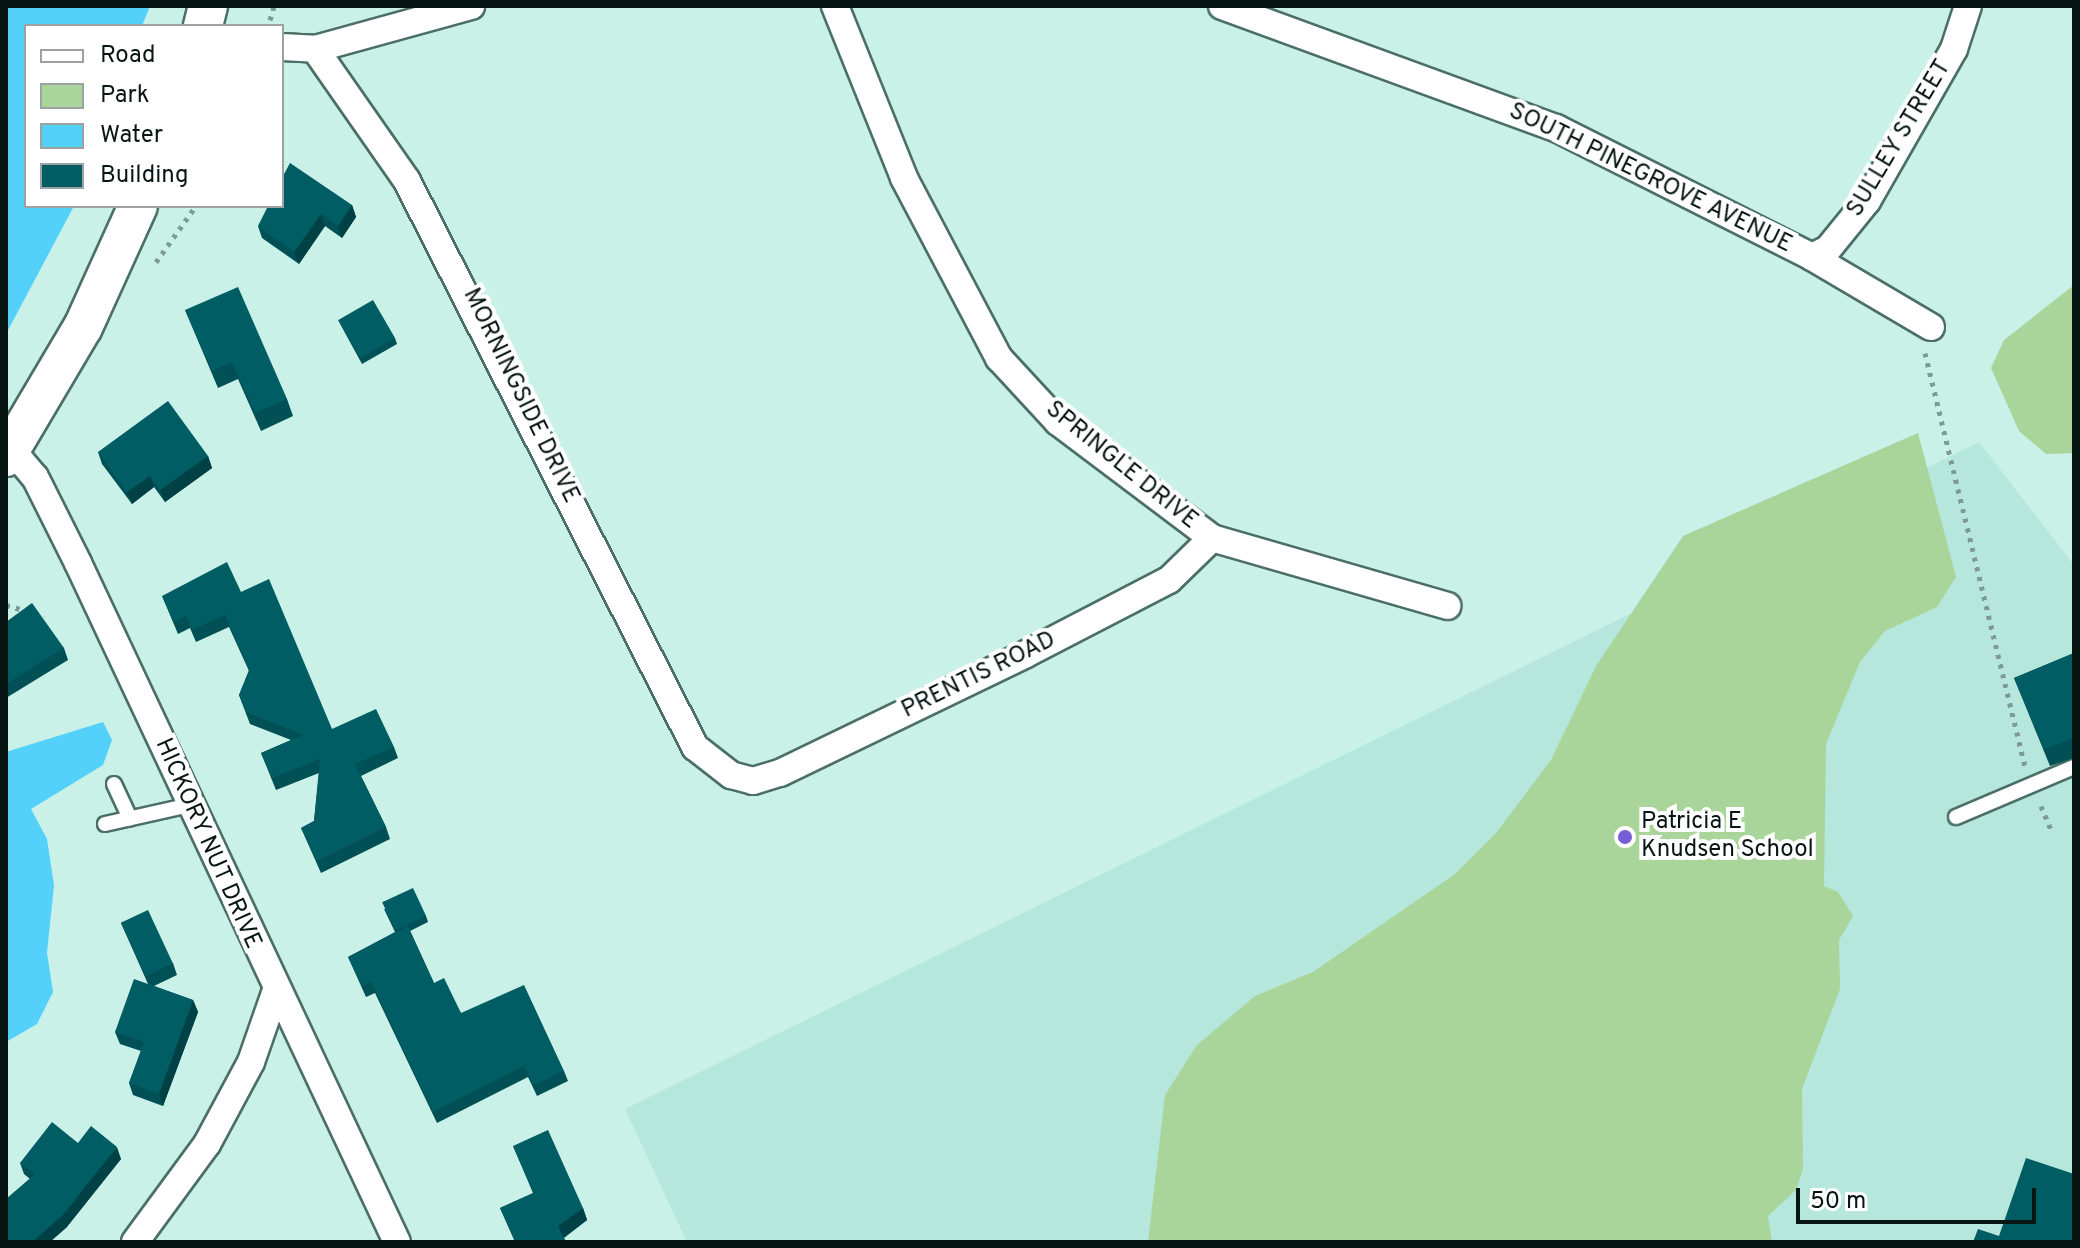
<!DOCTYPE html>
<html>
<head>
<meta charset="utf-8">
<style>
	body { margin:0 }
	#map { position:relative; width:2080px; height:1248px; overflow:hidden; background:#c9f1e8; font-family:Overpass,sans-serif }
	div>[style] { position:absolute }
	.built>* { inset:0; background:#b6e7dd }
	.green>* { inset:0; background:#a9d49a }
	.water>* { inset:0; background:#53d1fb }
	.path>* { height:5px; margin-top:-2.5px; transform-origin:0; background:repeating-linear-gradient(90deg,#7d9a94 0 4px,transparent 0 10px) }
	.roads { filter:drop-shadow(2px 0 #4b6f68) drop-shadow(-2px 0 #4b6f68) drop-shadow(0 2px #4b6f68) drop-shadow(0 -2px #4b6f68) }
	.service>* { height:14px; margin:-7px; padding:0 7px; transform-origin:7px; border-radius:7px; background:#fff }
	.minor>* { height:26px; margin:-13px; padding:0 13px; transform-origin:13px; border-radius:13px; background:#fff }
	.secondary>* { height:38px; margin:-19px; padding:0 19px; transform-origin:19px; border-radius:19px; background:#fff }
	.wall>* { inset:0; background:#005055 }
	.shaded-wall>* { inset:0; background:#004145 }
	.building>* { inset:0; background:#005d63; transform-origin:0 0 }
	.dots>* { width:22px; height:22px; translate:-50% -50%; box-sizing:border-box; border:4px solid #fff; border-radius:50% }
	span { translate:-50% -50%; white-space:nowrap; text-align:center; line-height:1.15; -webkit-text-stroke:8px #fff; paint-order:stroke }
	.street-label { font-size:24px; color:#071513 }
	.poi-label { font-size:24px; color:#071513 }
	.left { translate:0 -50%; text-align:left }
	.frame { position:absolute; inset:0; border:8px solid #071513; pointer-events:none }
	.legend { position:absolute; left:24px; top:24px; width:260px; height:184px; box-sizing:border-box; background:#fff; border:2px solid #9ca1a1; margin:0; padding:10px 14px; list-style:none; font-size:24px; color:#071513 }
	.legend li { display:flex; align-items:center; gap:16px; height:40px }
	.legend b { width:40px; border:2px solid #9ca1a1 }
	.scale { position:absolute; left:1796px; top:1188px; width:240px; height:36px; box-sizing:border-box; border:4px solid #071513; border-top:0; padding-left:10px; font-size:24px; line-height:28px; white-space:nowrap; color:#071513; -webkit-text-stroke:6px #fff; paint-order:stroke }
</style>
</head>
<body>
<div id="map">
	<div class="built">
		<div style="clip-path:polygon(1979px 442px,2074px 565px,2074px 1242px,687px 1242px,625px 1109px)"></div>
	</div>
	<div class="green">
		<div style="clip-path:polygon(2074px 285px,2074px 453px,2046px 454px,2019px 431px,1991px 368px,2004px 340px)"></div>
		<div style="clip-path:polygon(1918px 433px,1956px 577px,1937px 607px,1885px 631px,1860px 662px,1826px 744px,1824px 886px,1838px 892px,1853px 916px,1839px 940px,1840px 989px,1802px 1089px,1803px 1169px,1796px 1190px,1768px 1216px,1772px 1242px,1148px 1242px,1165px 1095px,1197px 1045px,1255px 996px,1313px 972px,1455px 874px,1496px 833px,1551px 760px,1596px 666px,1683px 536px)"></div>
	</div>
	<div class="water">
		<div style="clip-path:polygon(6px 6px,150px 6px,142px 26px,26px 26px,26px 206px,74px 206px,6px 334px)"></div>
		<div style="clip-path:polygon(103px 722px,112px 740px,103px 765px,31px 809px,47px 839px,54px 885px,47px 953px,53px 992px,37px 1024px,6px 1042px,6px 752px)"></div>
	</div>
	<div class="path">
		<div style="left:270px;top:20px;width:15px;rotate:-74deg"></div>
		<div style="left:156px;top:262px;width:69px;rotate:-54.5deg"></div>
		<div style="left:1925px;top:353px;width:426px;rotate:76.4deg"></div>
		<div style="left:6px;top:605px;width:40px;rotate:16deg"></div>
		<div style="left:2041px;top:806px;width:28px;rotate:67deg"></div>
	</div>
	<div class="roads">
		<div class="service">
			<div style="left:114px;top:784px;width:38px;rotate:65deg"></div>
			<div style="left:1956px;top:817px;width:128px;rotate:-23deg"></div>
			<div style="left:105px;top:824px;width:87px;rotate:-12.6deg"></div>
		</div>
		<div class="minor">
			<div style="left:835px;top:6px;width:185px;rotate:68.1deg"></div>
			<div style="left:904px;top:178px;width:204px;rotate:62.2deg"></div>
			<div style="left:999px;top:358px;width:87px;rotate:47.3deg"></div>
			<div style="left:1058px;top:422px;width:193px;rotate:37deg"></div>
			<div style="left:1212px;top:538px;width:245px;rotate:16.1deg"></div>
			<div style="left:1222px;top:6px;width:356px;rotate:20.1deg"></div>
			<div style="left:1556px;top:128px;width:287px;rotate:26.7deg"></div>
			<div style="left:1812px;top:257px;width:138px;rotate:30.5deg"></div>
			<div style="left:282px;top:47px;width:33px;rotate:3deg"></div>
			<div style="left:315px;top:49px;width:161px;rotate:55.1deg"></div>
			<div style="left:407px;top:181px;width:635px;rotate:63.03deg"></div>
			<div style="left:695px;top:747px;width:46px;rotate:37.9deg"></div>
			<div style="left:731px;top:775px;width:23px;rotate:15deg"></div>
			<div style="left:753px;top:781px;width:28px;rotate:-17deg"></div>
			<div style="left:780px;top:773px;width:273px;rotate:-25.8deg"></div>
			<div style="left:1026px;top:654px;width:161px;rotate:-27.4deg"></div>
			<div style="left:1169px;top:580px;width:60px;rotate:-44.3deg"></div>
			<div style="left:315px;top:49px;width:162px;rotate:-15.4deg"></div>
			<div style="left:1812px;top:257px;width:18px;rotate:-27deg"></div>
			<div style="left:1828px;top:249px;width:62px;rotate:-50.9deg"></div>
			<div style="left:1867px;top:201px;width:175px;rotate:-60.2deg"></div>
			<div style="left:1954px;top:49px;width:45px;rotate:-72deg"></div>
			<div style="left:12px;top:450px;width:35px;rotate:50deg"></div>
			<div style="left:35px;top:477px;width:96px;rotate:63.4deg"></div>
			<div style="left:78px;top:563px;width:750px;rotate:64.84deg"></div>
			<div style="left:135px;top:1242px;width:122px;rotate:-53.7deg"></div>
			<div style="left:207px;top:1144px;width:93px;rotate:-61.8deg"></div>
			<div style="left:251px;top:1062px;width:73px;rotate:-70.8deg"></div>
		</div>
		<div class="secondary">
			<div style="left:203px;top:26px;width:21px;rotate:-76deg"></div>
			<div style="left:6px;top:457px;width:151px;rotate:-59.4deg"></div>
			<div style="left:83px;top:327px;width:133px;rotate:-65.6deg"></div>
		</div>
	</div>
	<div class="wall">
		<div style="clip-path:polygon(352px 205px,356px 217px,342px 238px,325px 226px,299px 264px,262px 238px,258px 226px)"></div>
		<div style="clip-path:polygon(185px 310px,287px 399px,293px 416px,261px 431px,238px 379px,218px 388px)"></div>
		<div style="clip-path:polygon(338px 320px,395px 338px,397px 344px,362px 364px)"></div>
		<div style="clip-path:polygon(98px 452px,208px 456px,212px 468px,165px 502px,154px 487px,132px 504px,102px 464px)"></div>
		<div style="clip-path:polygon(241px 592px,332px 729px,394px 747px,398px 758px,361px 776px,386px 827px,390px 839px,321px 873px,301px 828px,314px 821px,319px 773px,276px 790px,261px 753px,291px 740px,250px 724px,239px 695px,249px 671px,229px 627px,196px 642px,190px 628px,178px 634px,162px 596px)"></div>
		<div style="clip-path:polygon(6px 622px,64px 648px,68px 660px,6px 698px)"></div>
		<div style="clip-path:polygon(2074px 653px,2074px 758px,2050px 766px,2014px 678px)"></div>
		<div style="clip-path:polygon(384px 909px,426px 916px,428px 922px,410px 931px,434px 983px,461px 1013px,564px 1071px,568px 1081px,537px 1096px,528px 1077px,437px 1123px,375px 993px,366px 997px,348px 957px,395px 932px)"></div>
		<div style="clip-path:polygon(121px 923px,173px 963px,177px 975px,154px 986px,193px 1000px,198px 1012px,163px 1106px,133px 1095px,129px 1083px,141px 1051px,120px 1044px,115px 1032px,148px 984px)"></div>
		<div style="clip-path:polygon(78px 1143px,121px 1159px,66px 1228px,30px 1179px,24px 1174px,20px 1163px)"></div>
		<div style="clip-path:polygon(513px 1146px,583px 1208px,587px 1220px,564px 1238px,566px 1242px,515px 1242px,500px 1208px,533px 1193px)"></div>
	</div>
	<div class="shaded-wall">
		<div style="clip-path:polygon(352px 205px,356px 217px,342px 238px,338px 226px)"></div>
		<div style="clip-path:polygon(321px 214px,325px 226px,299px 264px,294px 252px)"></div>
		<div style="clip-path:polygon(208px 456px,212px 468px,165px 502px,160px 490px)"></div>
		<div style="clip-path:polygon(150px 476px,154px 487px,132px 504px,127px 492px)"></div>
		<div style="clip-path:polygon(193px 1000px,198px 1012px,163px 1106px,159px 1094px)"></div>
		<div style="clip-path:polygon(117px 1147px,121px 1159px,66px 1228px,50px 1242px,32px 1242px)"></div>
		<div style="clip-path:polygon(583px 1208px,587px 1220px,563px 1238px,558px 1226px)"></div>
	</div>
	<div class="building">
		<div style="clip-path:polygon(290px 163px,352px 205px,338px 226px,321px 214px,294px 252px,258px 226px,268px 206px,282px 206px,282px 178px)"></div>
		<div style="clip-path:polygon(238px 287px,287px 399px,255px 413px,232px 362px,212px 371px,185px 310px)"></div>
		<div style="left:373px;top:300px;width:44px;height:40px;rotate:60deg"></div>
		<div style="clip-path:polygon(168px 401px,208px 456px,160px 490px,150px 476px,127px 492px,98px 452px)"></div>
		<div style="clip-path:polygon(227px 562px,241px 592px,269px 579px,332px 729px,376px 709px,394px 747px,355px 764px,386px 827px,317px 861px,301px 828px,314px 821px,320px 759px,272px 778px,261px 753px,303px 735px,246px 712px,239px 695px,249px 670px,225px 615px,192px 630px,186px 616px,174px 622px,162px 596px)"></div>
		<div style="clip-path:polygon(32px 603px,64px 648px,6px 684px,6px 622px)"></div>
		<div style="clip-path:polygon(2074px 653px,2074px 738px,2044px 749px,2014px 678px)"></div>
		<div style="left:413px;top:888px;width:31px;height:34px;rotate:65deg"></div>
		<div style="left:148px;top:910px;width:59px;height:30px;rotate:65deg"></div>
		<div style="clip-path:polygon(408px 926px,434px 983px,444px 978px,461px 1013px,524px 985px,564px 1071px,534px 1085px,524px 1066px,433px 1112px,371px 982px,362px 986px,348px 957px)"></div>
		<div style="clip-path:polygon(134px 979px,193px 1000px,159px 1094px,129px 1083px,144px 1042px,115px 1032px)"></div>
		<div style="clip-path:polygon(52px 1122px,78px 1143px,91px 1126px,117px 1147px,62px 1216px,32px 1242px,6px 1242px,6px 1199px,35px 1174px,20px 1163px)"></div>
		<div style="clip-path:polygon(548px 1130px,583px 1208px,558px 1226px,566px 1242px,516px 1242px,500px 1208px,534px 1193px,513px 1146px)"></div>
		<div style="clip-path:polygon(2026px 1158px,2074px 1174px,2074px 1242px,1973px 1242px,1978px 1229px,1999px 1236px)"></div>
	</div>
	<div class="dots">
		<div style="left:1625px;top:837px;background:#775ed8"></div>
	</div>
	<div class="street-label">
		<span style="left:1900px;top:139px;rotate:-59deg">SULLEY STREET</span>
		<span style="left:1650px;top:179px;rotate:26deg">SOUTH PINEGROVE AVENUE</span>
		<span style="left:520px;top:396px;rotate:64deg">MORNINGSIDE DRIVE</span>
		<span style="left:1121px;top:466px;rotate:39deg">SPRINGLE DRIVE</span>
		<span style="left:979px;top:676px;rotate:-26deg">PRENTIS ROAD</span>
		<span style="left:207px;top:844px;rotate:66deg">HICKORY NUT DRIVE</span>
	</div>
	<div class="poi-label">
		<span class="left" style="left:1641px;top:837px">Patricia E<br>Knudsen School</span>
	</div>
	<div class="frame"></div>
	<ul class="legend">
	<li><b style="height:10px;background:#fff"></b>Road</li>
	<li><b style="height:22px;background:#a9d49a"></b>Park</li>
	<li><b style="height:22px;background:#53d1fb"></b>Water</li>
	<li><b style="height:22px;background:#005d63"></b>Building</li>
	</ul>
	<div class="scale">50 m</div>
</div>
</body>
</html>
